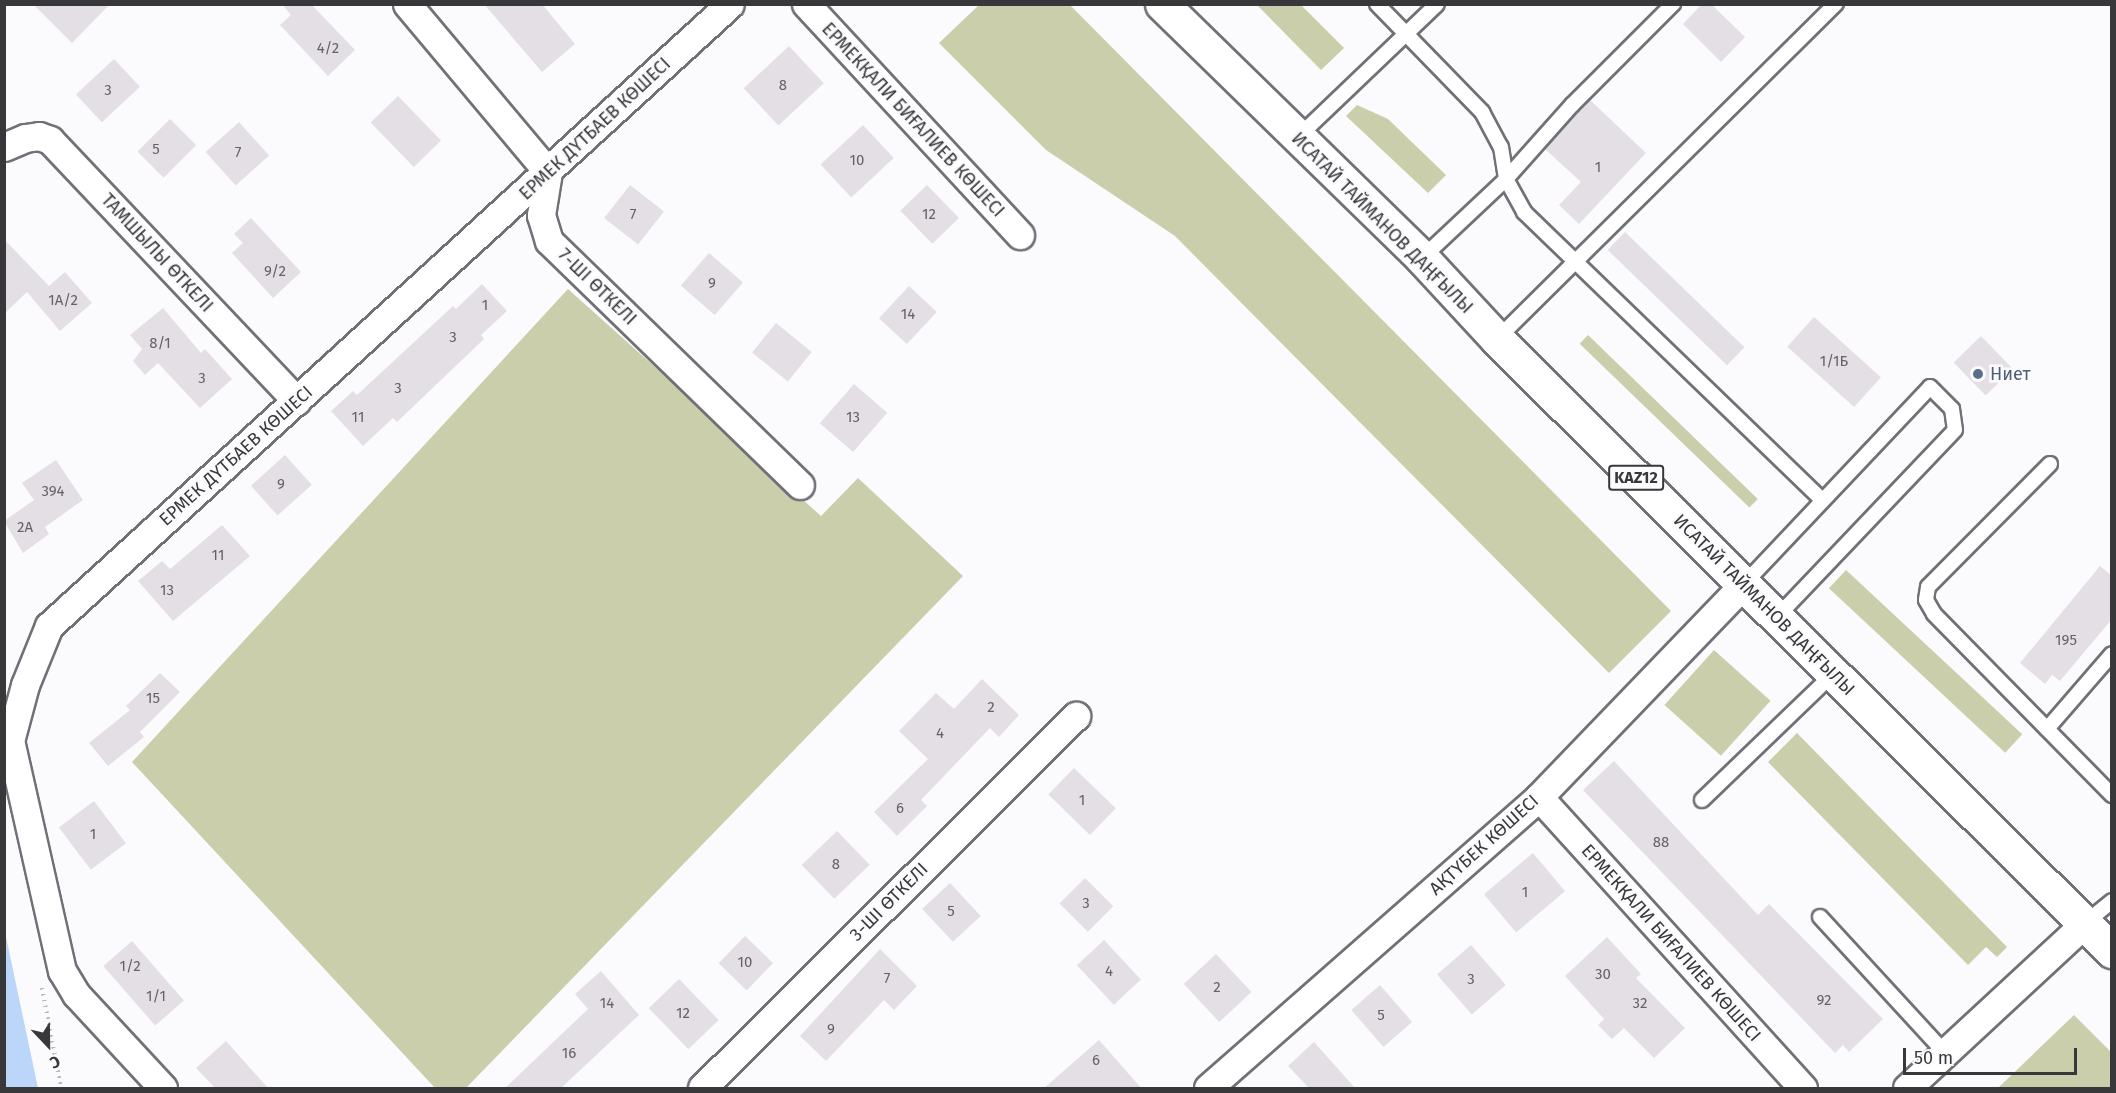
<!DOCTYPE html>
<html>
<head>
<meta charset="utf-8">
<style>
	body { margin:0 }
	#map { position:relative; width:2116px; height:1093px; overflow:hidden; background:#fbfbfe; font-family:"Fira Sans",sans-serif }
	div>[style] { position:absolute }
	.green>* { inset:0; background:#cbceaa; transform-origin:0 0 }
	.water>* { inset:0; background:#bbd6f9 }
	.building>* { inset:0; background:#e4dfe5; transform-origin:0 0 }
	.path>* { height:4px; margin-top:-2px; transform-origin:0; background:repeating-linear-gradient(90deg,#b8b8bb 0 1.5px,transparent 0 6px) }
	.roads { filter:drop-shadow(2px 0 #707077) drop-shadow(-2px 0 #707077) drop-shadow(0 2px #707077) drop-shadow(0 -2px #707077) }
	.service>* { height:14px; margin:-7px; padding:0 7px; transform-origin:7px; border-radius:7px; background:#fff }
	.minor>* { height:27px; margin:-13.5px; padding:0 13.5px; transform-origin:13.5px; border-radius:13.5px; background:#fff }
	.primary>* { height:33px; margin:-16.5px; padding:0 16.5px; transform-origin:16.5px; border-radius:16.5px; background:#fff }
	.dots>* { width:16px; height:16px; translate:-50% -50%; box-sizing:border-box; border:3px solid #fbfbfe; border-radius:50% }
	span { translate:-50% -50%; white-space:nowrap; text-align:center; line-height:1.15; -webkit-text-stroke:5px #fbfbfe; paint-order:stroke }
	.number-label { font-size:15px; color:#636266 }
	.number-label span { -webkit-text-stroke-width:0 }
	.shield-label span { padding:2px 4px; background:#fbfbfe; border:2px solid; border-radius:4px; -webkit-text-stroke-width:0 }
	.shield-label { font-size:16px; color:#38383b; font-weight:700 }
	.street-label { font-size:18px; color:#38383b }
	.service-label { font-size:18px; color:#4e5e75 }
	.left { translate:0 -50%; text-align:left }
	.frame { position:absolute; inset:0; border:6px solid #38383b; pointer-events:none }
	.north { position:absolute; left:18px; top:1015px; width:60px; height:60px; -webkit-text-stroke:4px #fbfbfe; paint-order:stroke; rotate:158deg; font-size:16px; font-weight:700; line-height:24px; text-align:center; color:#38383b }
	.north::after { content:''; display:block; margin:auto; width:21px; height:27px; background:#38383b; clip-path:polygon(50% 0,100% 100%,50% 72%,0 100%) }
	.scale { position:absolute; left:1903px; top:1048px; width:174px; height:27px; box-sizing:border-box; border:3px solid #38383b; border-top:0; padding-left:8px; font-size:18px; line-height:21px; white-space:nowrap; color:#38383b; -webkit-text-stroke:4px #fbfbfe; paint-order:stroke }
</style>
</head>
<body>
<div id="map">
	<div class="green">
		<div style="clip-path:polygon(979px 5px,1070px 5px,1671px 611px,1609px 673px,1175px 236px,1046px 150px,939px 43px)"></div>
		<div style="clip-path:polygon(1257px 5px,1301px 5px,1344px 48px,1321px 70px)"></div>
		<div style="clip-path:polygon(1357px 105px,1388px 119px,1446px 175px,1428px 193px,1346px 116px)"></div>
		<div style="clip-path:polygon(568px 289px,821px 516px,858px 478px,963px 576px,466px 1088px,435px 1088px,132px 762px)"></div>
		<div style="left:1588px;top:335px;width:236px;height:12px;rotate:44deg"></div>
		<div style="left:1846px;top:570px;width:241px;height:25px;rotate:43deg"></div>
		<div style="left:1714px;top:650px;width:76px;height:74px;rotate:42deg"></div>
		<div style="clip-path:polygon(1797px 733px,2007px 947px,1997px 957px,1986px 947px,1968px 965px,1768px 762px)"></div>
		<div style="clip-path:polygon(2074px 1015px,2111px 1052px,2111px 1088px,1998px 1088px)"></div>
	</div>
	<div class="water">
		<div style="clip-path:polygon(5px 932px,38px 1088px,5px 1088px)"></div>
	</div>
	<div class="building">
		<div style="clip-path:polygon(33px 4px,110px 4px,72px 43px)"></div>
		<div style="clip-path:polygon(282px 4px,311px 4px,355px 50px,328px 76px,280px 25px,291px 15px)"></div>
		<div style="clip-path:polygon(484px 4px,542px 4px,575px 44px,542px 72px)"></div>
		<div style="clip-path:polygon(1702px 4px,1711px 4px,1745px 37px,1721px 62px,1683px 24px)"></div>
		<div style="left:789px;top:46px;width:51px;height:62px;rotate:47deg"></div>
		<div style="left:114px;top:59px;width:38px;height:52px;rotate:47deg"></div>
		<div style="left:398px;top:96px;width:62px;height:38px;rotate:46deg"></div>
		<div style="clip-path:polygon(1590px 100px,1646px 153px,1579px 224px,1559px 205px,1581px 182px,1545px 149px)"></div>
		<div style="left:170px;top:119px;width:37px;height:46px;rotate:45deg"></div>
		<div style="left:239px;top:122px;width:45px;height:45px;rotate:48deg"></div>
		<div style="left:863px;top:125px;width:45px;height:58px;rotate:47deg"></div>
		<div style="left:630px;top:185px;width:43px;height:42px;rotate:38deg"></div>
		<div style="left:927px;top:185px;width:46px;height:37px;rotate:46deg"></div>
		<div style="clip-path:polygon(251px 218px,301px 272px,273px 298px,232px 253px,243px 243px,234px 234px)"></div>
		<div style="left:1625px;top:232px;width:166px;height:25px;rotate:44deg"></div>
		<div style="clip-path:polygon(4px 239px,49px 286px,65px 272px,92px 303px,60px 331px,27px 292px,4px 314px)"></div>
		<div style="left:709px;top:253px;width:45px;height:43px;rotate:41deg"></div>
		<div style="clip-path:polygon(482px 284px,507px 311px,481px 335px,484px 339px,397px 422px,393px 418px,363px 446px,331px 411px,353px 391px,357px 395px,453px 306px,456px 309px)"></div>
		<div style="left:909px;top:286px;width:38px;height:44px;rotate:43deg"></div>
		<div style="clip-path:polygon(163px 308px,201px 353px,205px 349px,232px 379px,200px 408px,158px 363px,145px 375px,133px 361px,142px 349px,130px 335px)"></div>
		<div style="left:1814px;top:317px;width:90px;height:40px;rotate:42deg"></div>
		<div style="left:776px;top:323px;width:46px;height:38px;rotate:39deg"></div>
		<div style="left:1981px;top:336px;width:46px;height:38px;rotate:46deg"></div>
		<div style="left:854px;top:384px;width:44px;height:52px;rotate:41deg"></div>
		<div style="left:285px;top:455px;width:40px;height:46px;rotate:48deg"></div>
		<div style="clip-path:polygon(56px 460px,83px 500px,45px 527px,49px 534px,23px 553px,4px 521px,34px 500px,22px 483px)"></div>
		<div style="clip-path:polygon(222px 525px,250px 556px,173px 621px,138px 581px,162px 561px,170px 569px)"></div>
		<div style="clip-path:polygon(2100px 566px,2112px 576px,2112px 619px,2060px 681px,2052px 675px,2045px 684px,2020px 663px)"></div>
		<div style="clip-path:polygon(160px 673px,180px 692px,140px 732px,144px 737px,108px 766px,89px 743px,130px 710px,126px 706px)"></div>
		<div style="clip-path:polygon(982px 679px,1019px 715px,999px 737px,990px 728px,921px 800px,927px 806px,897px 836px,874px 812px,928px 759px,899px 731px,936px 693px,954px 709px)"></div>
		<div style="clip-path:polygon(1614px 761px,1758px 915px,1769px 904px,1883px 1019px,1849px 1052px,1843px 1045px,1835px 1053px,1583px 790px)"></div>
		<div style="left:1074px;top:768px;width:58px;height:37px;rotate:44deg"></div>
		<div style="left:94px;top:801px;width:53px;height:44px;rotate:53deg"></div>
		<div style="left:837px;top:831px;width:47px;height:49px;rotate:46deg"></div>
		<div style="left:1533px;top:853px;width:50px;height:64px;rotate:50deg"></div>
		<div style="left:1085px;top:878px;width:40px;height:36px;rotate:45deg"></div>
		<div style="left:950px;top:883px;width:45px;height:38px;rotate:47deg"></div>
		<div style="left:745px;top:936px;width:39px;height:38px;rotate:44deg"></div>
		<div style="clip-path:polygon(1607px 937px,1641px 974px,1636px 978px,1685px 1028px,1654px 1058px,1624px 1028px,1612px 1039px,1598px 1025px,1604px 1019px,1565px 976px)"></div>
		<div style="left:1104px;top:940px;width:54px;height:37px;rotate:47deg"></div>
		<div style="left:132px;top:941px;width:79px;height:38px;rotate:49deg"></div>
		<div style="left:1471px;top:945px;width:53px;height:45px;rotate:49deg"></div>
		<div style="clip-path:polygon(880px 949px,917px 986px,894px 1010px,884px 1000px,826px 1061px,800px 1036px)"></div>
		<div style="left:1216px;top:954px;width:52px;height:44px;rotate:47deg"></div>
		<div style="clip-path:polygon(601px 971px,639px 1015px,560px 1089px,504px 1089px,588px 1009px,575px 994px)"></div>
		<div style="left:679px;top:979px;width:57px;height:42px;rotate:46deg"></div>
		<div style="left:1380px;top:985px;width:49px;height:38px;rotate:49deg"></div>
		<div style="clip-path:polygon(1099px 1040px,1142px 1089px,1043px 1089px)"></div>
		<div style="clip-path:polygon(226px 1041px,250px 1068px,269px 1089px,216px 1089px,196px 1068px)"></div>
		<div style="clip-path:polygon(1314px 1042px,1356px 1089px,1310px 1089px,1288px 1066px)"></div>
	</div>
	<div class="path">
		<div style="left:42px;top:988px;width:102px;rotate:79.2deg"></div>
	</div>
	<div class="roads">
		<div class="service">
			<div style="left:1377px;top:4px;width:151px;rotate:45.8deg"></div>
			<div style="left:1482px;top:112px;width:40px;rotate:62deg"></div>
			<div style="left:1501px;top:147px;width:32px;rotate:81deg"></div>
			<div style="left:1506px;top:179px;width:38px;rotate:61deg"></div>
			<div style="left:1524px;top:212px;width:414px;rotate:44deg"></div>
			<div style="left:1298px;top:137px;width:192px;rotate:-43.7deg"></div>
			<div style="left:1422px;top:258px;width:115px;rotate:-43.2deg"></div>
			<div style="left:1506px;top:179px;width:99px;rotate:-48.3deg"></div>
			<div style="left:1572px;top:105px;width:143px;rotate:-45deg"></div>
			<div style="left:1497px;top:339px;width:477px;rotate:-44.7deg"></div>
			<div style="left:2050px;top:464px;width:173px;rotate:134.8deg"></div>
			<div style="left:1928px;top:587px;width:13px;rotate:99deg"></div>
			<div style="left:1926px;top:600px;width:16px;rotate:60deg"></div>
			<div style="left:1934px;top:614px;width:254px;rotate:45.5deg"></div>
			<div style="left:1743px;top:585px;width:272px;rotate:-46.6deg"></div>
			<div style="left:1930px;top:387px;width:31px;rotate:45deg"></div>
			<div style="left:1952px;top:409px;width:21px;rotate:82deg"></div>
			<div style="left:1955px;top:430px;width:260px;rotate:133.6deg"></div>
			<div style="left:2047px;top:729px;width:99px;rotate:-49.1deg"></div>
			<div style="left:1702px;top:800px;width:182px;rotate:-43.9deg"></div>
			<div style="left:1820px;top:917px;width:185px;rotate:47.4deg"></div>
			<div style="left:2085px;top:923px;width:35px;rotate:-39deg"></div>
		</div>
		<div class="minor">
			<div style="left:407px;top:4px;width:219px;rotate:50deg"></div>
			<div style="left:548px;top:172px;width:44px;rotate:99.2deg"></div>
			<div style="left:541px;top:215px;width:27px;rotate:73deg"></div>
			<div style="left:549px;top:241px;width:350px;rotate:44.2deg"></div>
			<div style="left:806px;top:4px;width:315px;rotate:47.2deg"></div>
			<div style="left:4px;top:147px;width:23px;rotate:-23deg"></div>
			<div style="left:25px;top:138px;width:14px;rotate:-8deg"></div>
			<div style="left:39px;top:136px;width:12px;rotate:20deg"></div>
			<div style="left:50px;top:140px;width:359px;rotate:46.6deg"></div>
			<div style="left:1539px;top:797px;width:393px;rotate:47.8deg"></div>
			<div style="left:163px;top:1088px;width:128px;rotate:-132.8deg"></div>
			<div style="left:76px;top:994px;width:27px;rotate:-121deg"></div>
			<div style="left:62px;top:971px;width:236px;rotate:-102.7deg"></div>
			<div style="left:10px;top:741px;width:58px;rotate:-75deg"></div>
			<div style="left:25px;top:685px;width:64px;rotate:-67.9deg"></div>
			<div style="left:49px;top:626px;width:922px;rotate:-42.41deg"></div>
			<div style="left:702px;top:1088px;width:528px;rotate:-44.85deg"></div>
			<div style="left:1208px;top:1088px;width:441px;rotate:-41.3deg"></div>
			<div style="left:1539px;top:797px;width:294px;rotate:-46.1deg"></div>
			<div style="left:1907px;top:1088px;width:243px;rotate:-42.8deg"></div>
		</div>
		<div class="primary">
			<div style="left:1162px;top:4px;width:363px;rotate:44.3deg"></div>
			<div style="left:1422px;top:258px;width:110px;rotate:47.2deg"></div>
			<div style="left:1497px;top:339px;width:868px;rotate:44.86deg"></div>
		</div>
	</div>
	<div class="dots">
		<div style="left:1978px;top:374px;background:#5c6f8a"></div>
	</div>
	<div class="number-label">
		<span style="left:328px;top:49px">4/2</span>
		<span style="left:783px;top:86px">8</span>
		<span style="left:108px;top:91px">3</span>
		<span style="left:156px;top:150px">5</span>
		<span style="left:238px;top:153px">7</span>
		<span style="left:857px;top:161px">10</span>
		<span style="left:1598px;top:168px">1</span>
		<span style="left:633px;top:215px">7</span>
		<span style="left:929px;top:215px">12</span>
		<span style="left:275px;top:272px">9/2</span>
		<span style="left:712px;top:284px">9</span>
		<span style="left:63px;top:301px">1А/2</span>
		<span style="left:485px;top:306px">1</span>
		<span style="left:908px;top:315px">14</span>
		<span style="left:453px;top:338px">3</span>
		<span style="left:160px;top:344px">8/1</span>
		<span style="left:1834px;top:362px">1/1Б</span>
		<span style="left:202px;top:379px">3</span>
		<span style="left:398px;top:389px">3</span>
		<span style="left:358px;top:418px">11</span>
		<span style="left:853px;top:418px">13</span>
		<span style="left:281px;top:485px">9</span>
		<span style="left:53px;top:492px">394</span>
		<span style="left:25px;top:528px">2А</span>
		<span style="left:218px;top:556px">11</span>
		<span style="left:167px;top:591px">13</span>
		<span style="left:2066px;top:641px">195</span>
		<span style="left:153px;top:699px">15</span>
		<span style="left:991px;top:708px">2</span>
		<span style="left:940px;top:734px">4</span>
		<span style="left:1082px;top:801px">1</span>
		<span style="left:900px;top:809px">6</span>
		<span style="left:93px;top:835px">1</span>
		<span style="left:1661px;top:843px">88</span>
		<span style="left:836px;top:865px">8</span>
		<span style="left:1525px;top:893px">1</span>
		<span style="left:1086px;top:904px">3</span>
		<span style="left:951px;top:912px">5</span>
		<span style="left:745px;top:963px">10</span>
		<span style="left:130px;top:967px">1/2</span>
		<span style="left:1109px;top:972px">4</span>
		<span style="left:1603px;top:975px">30</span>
		<span style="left:887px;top:979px">7</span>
		<span style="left:1471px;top:980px">3</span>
		<span style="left:1217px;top:988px">2</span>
		<span style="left:156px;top:997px">1/1</span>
		<span style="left:1824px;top:1001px">92</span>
		<span style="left:607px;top:1004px">14</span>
		<span style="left:1640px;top:1004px">32</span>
		<span style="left:683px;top:1014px">12</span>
		<span style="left:1381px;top:1016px">5</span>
		<span style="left:831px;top:1030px">9</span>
		<span style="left:569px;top:1054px">16</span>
		<span style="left:1096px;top:1061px">6</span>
	</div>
	<div class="shield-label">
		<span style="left:1636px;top:478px">KAZ12</span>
	</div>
	<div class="street-label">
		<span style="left:913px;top:120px;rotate:47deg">ЕРМЕКҚАЛИ БИҒАЛИЕВ КӨШЕСІ</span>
		<span style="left:595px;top:129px;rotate:-43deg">ЕРМЕК ДҮТБАЕВ КӨШЕСI</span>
		<span style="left:1382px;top:223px;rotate:45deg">ИСАТАЙ ТАЙМАНОВ ДАҢҒЫЛЫ</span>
		<span style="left:157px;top:253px;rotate:47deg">ТАМШЫЛЫ ӨТКЕЛІ</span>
		<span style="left:597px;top:287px;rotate:44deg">7-ШI ӨТКЕЛI</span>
		<span style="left:236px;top:456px;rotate:-42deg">ЕРМЕК ДҮТБАЕВ КӨШЕСI</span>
		<span style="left:1764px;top:605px;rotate:45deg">ИСАТАЙ ТАЙМАНОВ ДАҢҒЫЛЫ</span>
		<span style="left:1484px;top:845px;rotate:-42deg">АҚТҮБЕК КӨШЕСI</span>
		<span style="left:889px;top:902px;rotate:-45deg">3-ШI ӨТКЕЛI</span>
		<span style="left:1671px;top:943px;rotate:48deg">ЕРМЕКҚАЛИ БИҒАЛИЕВ КӨШЕСІ</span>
	</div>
	<div class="service-label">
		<span class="left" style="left:1990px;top:374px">Ниет</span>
	</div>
	<div class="frame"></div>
	<div class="north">С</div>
	<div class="scale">50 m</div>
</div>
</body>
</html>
